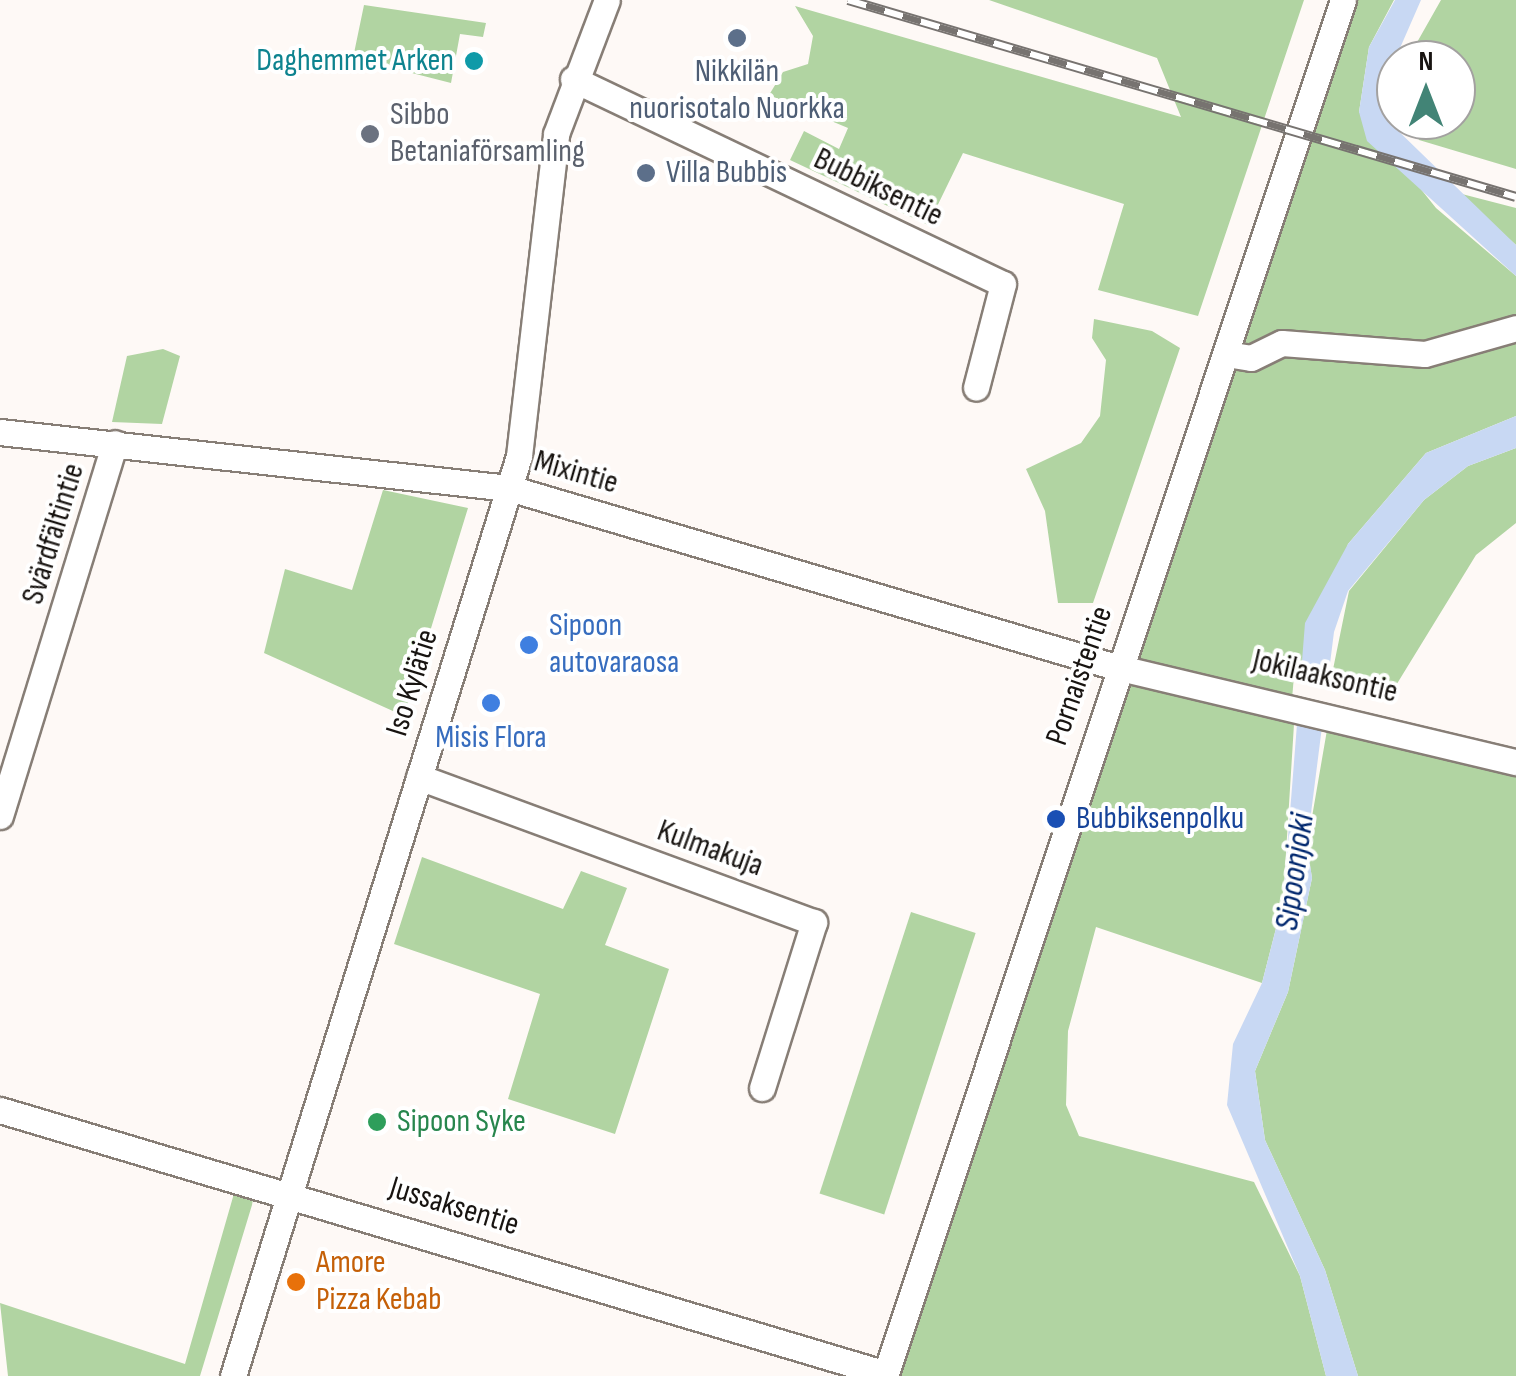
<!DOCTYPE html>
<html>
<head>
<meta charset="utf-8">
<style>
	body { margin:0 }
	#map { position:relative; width:1516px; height:1376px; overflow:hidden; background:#fef9f6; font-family:"Sofia Sans Condensed",sans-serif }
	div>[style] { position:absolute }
	.green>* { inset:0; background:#b1d4a2; transform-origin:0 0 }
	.water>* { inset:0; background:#c8d8f3 }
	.pier>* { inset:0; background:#fef9f6 }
	.roads { filter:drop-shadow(2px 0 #877e76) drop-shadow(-2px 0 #877e76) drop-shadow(0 2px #877e76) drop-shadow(0 -2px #877e76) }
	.minor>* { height:25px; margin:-12.5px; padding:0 12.5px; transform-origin:12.5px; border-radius:12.5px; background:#fff }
	.rail>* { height:10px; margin-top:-5px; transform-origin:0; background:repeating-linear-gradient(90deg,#fff 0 19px,#777370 0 38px); box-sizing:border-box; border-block:2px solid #777370 }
	.dots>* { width:28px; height:28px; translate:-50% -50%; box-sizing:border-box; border:5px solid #fff; border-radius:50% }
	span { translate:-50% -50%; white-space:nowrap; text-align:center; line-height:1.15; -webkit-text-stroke:8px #fff; paint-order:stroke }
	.culture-label { font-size:32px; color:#0d838f }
	.right { translate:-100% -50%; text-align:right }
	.service-label { font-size:32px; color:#4e5e75 }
	.left { translate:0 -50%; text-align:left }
	.worship-label { font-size:32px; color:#5b616d }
	.street-label { font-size:32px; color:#181411 }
	.shop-label { font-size:32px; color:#366cbe }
	.transit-label { font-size:32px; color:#164399 }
	.leisure-label { font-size:32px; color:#27864d }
	.food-label { font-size:32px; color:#c56008 }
	.water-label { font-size:35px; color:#00276e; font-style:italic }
	.north { position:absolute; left:1376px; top:40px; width:100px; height:100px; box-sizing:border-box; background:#fff; border:2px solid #a3a1a0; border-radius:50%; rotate:0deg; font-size:28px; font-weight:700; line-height:40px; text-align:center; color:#181411 }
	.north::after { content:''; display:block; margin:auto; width:35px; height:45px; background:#428476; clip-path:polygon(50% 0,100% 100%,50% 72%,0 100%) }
</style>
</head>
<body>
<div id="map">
	<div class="green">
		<div style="clip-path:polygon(989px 0,1304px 0,1198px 316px,1098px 290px,1124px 204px,963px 153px,928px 225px,790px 160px,804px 131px,839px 149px,848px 128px,769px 95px,783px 72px,808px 64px,813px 36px,795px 6px,1181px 117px,1157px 58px)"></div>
		<div style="clip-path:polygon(1343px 0,1394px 0,1369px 47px,1359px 112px,1436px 208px,1516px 276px,1516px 416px,1426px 453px,1348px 544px,1295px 708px,1283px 901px,1262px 983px,1096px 927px,1068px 1031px,1066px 1105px,1079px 1136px,1254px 1182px,1300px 1276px,1326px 1376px,889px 1376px)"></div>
		<div style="clip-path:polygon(1441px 0,1516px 0,1516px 169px,1419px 140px,1411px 120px,1456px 120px,1456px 60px,1407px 60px)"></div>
		<div style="clip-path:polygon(364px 5px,486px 23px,483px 37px,460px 34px,451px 83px,353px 58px)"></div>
		<div style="clip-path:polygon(1458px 193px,1516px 208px,1516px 245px)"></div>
		<div style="clip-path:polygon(1094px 319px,1152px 331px,1180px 348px,1093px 603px,1058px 603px,1045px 511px,1026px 469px,1081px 443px,1100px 416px,1106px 360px,1092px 338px)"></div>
		<div style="clip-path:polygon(163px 349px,180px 356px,162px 424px,112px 422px,127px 356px)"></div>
		<div style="clip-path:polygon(1516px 448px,1516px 523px,1476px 555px,1387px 700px,1329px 689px,1349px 591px,1424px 500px,1468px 466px)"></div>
		<div style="clip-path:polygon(383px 490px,468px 508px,404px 716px,264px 653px,285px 569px,352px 590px)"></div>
		<div style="clip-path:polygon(1327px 730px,1516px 762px,1516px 1376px,1358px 1376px,1325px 1270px,1265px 1140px,1255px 1071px,1288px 992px,1312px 878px,1307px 846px)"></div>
		<div style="clip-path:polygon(422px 857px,563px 909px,581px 871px,627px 888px,605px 945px,669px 969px,615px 1134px,508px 1099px,540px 994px,394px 944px)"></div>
		<div style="left:911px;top:912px;width:68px;height:296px;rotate:18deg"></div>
		<div style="clip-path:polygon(235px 1190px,254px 1193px,252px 1205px,200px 1376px,8px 1376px,0 1303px,185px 1364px)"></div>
	</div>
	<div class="water">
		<div style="clip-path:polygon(1395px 0,1421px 0,1383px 87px,1387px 120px,1516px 245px,1516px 276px,1367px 141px,1359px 112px,1369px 47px)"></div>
		<div style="clip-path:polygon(1516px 416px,1516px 448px,1468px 466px,1424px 500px,1348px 591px,1334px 632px,1307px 845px,1312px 878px,1288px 992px,1255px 1071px,1265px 1140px,1325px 1270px,1358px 1376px,1326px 1376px,1300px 1276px,1227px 1105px,1233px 1044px,1262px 983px,1283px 901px,1305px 623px,1348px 544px,1426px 453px)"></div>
	</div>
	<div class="pier">
		<div style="clip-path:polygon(1294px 676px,1334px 687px,1332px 731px,1290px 722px)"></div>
	</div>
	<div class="roads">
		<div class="minor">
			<div style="left:573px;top:79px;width:476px;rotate:25.5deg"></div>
			<div style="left:1003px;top:284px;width:107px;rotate:104.6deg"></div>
			<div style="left:1226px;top:354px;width:25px;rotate:9deg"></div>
			<div style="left:1251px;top:358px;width:34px;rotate:-26deg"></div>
			<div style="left:1282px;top:343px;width:143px;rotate:4.4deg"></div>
			<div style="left:1425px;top:354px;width:95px;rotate:-15.9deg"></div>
			<div style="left:0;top:432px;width:512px;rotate:6.28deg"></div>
			<div style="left:509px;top:488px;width:633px;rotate:16.43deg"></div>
			<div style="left:1116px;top:667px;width:411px;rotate:13.4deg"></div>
			<div style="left:419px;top:777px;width:421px;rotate:20.2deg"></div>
			<div style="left:814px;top:922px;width:174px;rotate:107.4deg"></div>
			<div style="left:0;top:816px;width:390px;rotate:-72.9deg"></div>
			<div style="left:0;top:1110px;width:924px;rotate:16.59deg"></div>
			<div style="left:233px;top:1376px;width:963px;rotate:-72.73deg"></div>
			<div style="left:519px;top:456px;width:324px;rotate:-83.4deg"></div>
			<div style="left:556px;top:134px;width:143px;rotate:-69.2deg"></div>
			<div style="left:885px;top:1376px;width:1450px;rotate:-71.59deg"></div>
		</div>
	</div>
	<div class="rail">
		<div style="left:848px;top:0;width:696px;rotate:16.43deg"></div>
	</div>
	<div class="dots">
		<div style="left:737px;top:38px;background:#5c6f8a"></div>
		<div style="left:474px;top:61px;background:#0f9aa8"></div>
		<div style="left:370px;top:134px;background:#6b7280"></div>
		<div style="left:646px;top:173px;background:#5c6f8a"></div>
		<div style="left:529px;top:645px;background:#3f7fe0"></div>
		<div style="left:491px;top:703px;background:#3f7fe0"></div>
		<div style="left:1056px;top:819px;background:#1a4fb4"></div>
		<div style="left:377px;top:1122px;background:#2e9e5b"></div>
		<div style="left:296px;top:1282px;background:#e8710a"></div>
	</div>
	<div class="culture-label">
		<span class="right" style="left:454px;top:61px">Daghemmet Arken</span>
	</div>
	<div class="service-label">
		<span style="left:737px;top:91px">Nikkilän<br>nuorisotalo Nuorkka</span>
		<span class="left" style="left:666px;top:173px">Villa Bubbis</span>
	</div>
	<div class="worship-label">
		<span class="left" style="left:390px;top:134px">Sibbo<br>Betaniaförsamling</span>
	</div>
	<div class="street-label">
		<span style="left:878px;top:188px;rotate:26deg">Bubbiksentie</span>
		<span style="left:576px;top:473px;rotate:16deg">Mixintie</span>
		<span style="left:54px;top:534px;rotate:-73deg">Svärdfältintie</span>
		<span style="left:1080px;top:676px;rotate:-71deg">Pornaistentie</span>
		<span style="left:1325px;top:677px;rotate:13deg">Jokilaaksontie</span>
		<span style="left:413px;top:683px;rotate:-73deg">Iso Kylätie</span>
		<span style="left:710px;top:849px;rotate:20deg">Kulmakuja</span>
		<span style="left:454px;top:1207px;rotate:17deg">Jussaksentie</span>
	</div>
	<div class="shop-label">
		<span class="left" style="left:549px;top:645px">Sipoon<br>autovaraosa</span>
		<span style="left:491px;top:738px">Misis Flora</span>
	</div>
	<div class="transit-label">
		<span class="left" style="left:1076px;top:819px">Bubbiksenpolku</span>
	</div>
	<div class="leisure-label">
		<span class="left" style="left:397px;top:1122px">Sipoon Syke</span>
	</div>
	<div class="food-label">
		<span class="left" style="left:316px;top:1282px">Amore<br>Pizza Kebab</span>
	</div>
	<div class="water-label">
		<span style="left:1295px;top:872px;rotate:-82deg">Sipoonjoki</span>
	</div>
	<div class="north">N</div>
</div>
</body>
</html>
